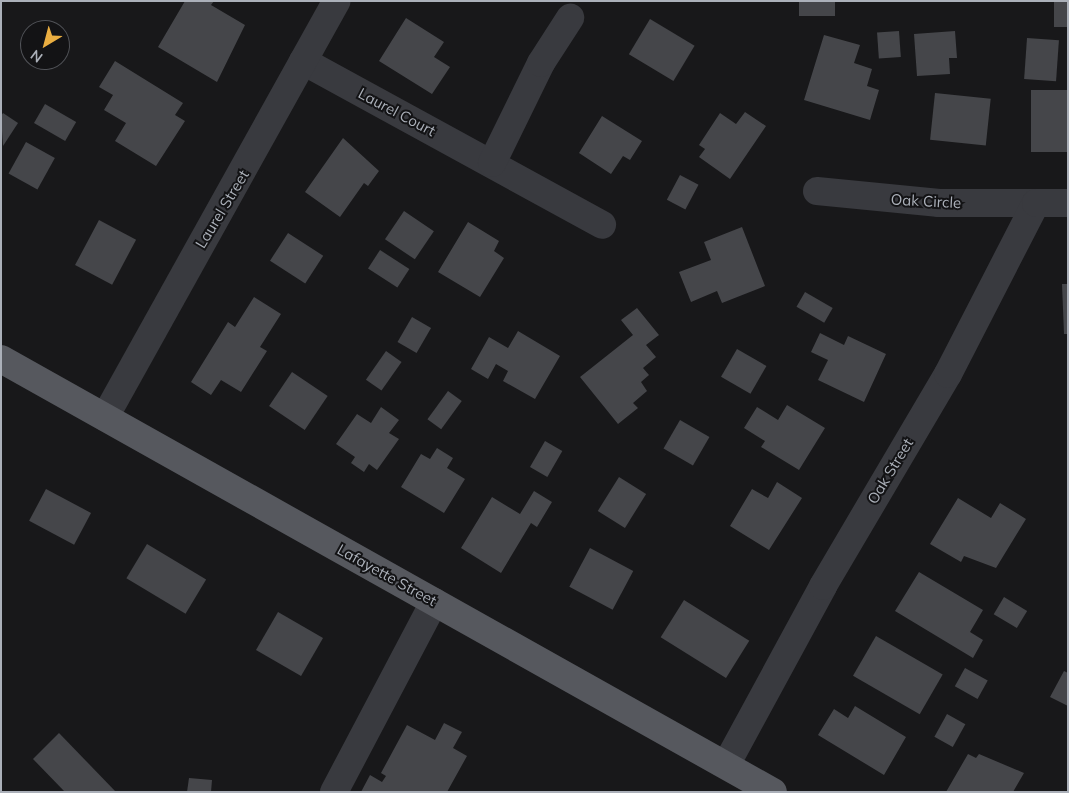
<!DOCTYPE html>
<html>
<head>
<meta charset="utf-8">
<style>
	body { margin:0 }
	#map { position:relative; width:1069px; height:793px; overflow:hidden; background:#18181a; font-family:Mulish,sans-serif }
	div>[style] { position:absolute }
	.building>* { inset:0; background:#45464a; transform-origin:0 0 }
	.minor>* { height:28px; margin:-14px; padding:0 14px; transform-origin:14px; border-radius:14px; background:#393a3f }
	.major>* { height:28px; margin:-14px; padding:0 14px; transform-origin:14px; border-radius:14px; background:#56585e }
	span { translate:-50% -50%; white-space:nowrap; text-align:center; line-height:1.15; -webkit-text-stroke:4px #131315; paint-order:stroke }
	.street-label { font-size:15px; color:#abb0b9 }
	.frame { position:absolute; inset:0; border:2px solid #abb0b9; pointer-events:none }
	.north { position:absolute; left:20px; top:20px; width:50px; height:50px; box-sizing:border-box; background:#131315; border:1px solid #505257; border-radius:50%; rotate:217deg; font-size:14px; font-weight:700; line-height:20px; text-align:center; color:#abb0b9 }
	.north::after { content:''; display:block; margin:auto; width:18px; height:22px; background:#eaae41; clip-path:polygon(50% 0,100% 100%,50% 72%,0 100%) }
</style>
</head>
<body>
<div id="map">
	<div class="building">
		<div style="clip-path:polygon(185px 1px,214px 1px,211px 5px,245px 25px,217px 82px,158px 47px)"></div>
		<div style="left:799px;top:1px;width:36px;height:15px"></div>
		<div style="left:1054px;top:1px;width:14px;height:26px"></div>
		<div style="clip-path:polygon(406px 18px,444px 42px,434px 57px,450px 67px,432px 94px,379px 61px)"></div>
		<div style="left:650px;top:19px;width:52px;height:41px;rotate:31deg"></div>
		<div style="left:899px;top:31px;width:26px;height:22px;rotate:86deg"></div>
		<div style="clip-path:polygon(955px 31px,957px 58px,949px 58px,950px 74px,917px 76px,914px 34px)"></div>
		<div style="clip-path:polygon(824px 35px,860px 45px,854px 63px,872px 69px,867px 86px,879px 90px,870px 120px,804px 100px)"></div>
		<div style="left:1027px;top:38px;width:32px;height:41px;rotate:4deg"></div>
		<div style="clip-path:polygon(115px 61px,183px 103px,175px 115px,185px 121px,156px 166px,115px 141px,126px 123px,104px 110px,113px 95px,99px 87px)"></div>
		<div style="left:1068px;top:90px;width:62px;height:37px;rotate:90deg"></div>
		<div style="left:935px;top:93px;width:56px;height:47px;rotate:6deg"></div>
		<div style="left:45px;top:104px;width:36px;height:22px;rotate:30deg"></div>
		<div style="clip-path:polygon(745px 112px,766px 126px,730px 179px,699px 157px,705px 149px,699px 145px,720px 113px,736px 124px)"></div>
		<div style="clip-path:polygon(3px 113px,18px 123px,3px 146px,1px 116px)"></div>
		<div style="clip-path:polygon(602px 116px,642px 141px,630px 160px,623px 156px,611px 174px,579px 153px)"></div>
		<div style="clip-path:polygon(343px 138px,379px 171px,368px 186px,364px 183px,340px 217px,305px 192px)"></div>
		<div style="left:26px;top:142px;width:33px;height:36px;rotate:29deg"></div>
		<div style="left:680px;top:175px;width:21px;height:28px;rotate:28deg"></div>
		<div style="left:404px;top:211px;width:36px;height:34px;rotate:34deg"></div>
		<div style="left:99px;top:220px;width:42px;height:51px;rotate:28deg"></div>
		<div style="clip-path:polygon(468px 222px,499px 241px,494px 251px,504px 258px,480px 297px,438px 272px)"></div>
		<div style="clip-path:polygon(742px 227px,765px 286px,722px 303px,717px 291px,691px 302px,679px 272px,711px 260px,704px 242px)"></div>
		<div style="left:288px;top:233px;width:42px;height:33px;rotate:33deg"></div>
		<div style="left:380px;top:250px;width:35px;height:22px;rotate:33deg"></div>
		<div style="clip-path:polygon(1062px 284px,1068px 284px,1068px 334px,1064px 334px)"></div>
		<div style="left:805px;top:292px;width:32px;height:17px;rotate:30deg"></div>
		<div style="clip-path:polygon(254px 297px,281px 314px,260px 347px,267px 351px,241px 392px,221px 380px,211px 395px,191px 382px,228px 322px,235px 327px)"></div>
		<div style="clip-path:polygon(637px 308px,659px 335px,646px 345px,656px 357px,643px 368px,649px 375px,641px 382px,647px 391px,633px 403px,638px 408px,618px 424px,580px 377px,633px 335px,621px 320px)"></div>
		<div style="left:412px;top:317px;width:22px;height:29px;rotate:30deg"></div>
		<div style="clip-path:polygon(518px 331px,560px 356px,535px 399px,503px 381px,508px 371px,496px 364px,488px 379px,471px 369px,489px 337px,508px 348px)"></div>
		<div style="clip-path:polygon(820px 333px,844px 345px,848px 336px,886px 354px,864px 402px,818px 380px,828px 360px,811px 352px)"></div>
		<div style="left:737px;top:349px;width:34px;height:32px;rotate:30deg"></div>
		<div style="left:386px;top:351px;width:19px;height:35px;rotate:35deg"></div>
		<div style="left:292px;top:372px;width:43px;height:41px;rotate:34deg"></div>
		<div style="left:448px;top:391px;width:17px;height:35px;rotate:36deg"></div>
		<div style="clip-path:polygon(787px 405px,825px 428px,799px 470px,761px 447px,765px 441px,744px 428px,757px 407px,778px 420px)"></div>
		<div style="clip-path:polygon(381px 407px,399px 420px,389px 433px,399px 439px,377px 470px,369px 464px,364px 472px,351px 463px,355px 457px,336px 444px,357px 414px,371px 423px)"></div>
		<div style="left:680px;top:420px;width:34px;height:33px;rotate:30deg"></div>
		<div style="left:545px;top:441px;width:20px;height:30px;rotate:30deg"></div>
		<div style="clip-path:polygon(437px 448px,453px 458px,447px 468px,465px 479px,444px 513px,401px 487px,421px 454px,430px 459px)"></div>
		<div style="left:619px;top:477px;width:32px;height:40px;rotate:32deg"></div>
		<div style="clip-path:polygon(777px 482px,802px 498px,769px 550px,730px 526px,752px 489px,768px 498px)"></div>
		<div style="left:46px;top:489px;width:51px;height:36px;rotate:28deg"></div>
		<div style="clip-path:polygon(534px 491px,552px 502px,537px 527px,531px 523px,501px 573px,461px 548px,492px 497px,520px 514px)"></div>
		<div style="clip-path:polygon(958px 498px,991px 518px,1000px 503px,1026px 519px,996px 568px,964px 556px,961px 562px,930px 544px)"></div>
		<div style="left:147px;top:544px;width:69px;height:40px;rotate:31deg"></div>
		<div style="left:590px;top:548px;width:49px;height:44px;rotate:28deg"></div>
		<div style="clip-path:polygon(919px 572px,983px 610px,970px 632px,983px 640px,973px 658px,895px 611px)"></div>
		<div style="left:1004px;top:597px;width:27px;height:20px;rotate:31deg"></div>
		<div style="left:684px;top:600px;width:77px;height:44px;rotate:32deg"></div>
		<div style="left:278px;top:612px;width:52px;height:44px;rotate:30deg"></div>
		<div style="left:876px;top:636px;width:77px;height:46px;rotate:30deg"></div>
		<div style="left:965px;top:668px;width:26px;height:21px;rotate:29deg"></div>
		<div style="clip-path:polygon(1064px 671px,1068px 673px,1068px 706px,1050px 697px)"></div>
		<div style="clip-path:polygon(855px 706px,906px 737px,884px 775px,818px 735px,834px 709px,848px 718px)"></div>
		<div style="left:947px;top:714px;width:21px;height:26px;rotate:29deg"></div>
		<div style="clip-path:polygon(444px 723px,462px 732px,453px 748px,467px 756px,447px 792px,361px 792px,370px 775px,382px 782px,386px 776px,381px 773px,407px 725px,435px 740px)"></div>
		<div style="clip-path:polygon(59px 733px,116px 792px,65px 792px,33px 759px)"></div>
		<div style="clip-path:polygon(968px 754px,976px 758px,979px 754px,1024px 773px,1013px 792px,946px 792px)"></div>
		<div style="clip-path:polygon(189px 778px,212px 780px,211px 792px,187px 792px)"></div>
	</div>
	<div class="minor">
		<div style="left:303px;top:61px;width:341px;rotate:28.7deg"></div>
		<div style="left:492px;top:163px;width:111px;rotate:-63.9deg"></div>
		<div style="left:541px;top:63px;width:54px;rotate:-57.2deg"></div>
		<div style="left:817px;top:191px;width:123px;rotate:5.6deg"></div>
		<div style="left:939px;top:203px;width:97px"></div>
		<div style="left:105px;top:417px;width:476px;rotate:-60.9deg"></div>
		<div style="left:726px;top:765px;width:204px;rotate:-61.5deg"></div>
		<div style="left:823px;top:586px;width:246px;rotate:-59.5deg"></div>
		<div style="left:948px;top:374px;width:192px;rotate:-62.8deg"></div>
		<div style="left:1036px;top:203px;width:32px"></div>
		<div style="left:334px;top:792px;width:215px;rotate:-62.2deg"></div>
	</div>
	<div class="major">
		<div style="left:1px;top:359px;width:885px;rotate:29.29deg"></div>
	</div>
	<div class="street-label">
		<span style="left:397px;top:112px;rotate:28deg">Laurel Court</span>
		<span style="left:926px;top:201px;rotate:3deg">Oak Circle</span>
		<span style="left:222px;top:209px;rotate:-59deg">Laurel Street</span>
		<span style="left:890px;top:471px;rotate:-59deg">Oak Street</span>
		<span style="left:387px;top:575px;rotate:29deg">Lafayette Street</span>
	</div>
	<div class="frame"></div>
	<div class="north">N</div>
</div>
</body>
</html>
